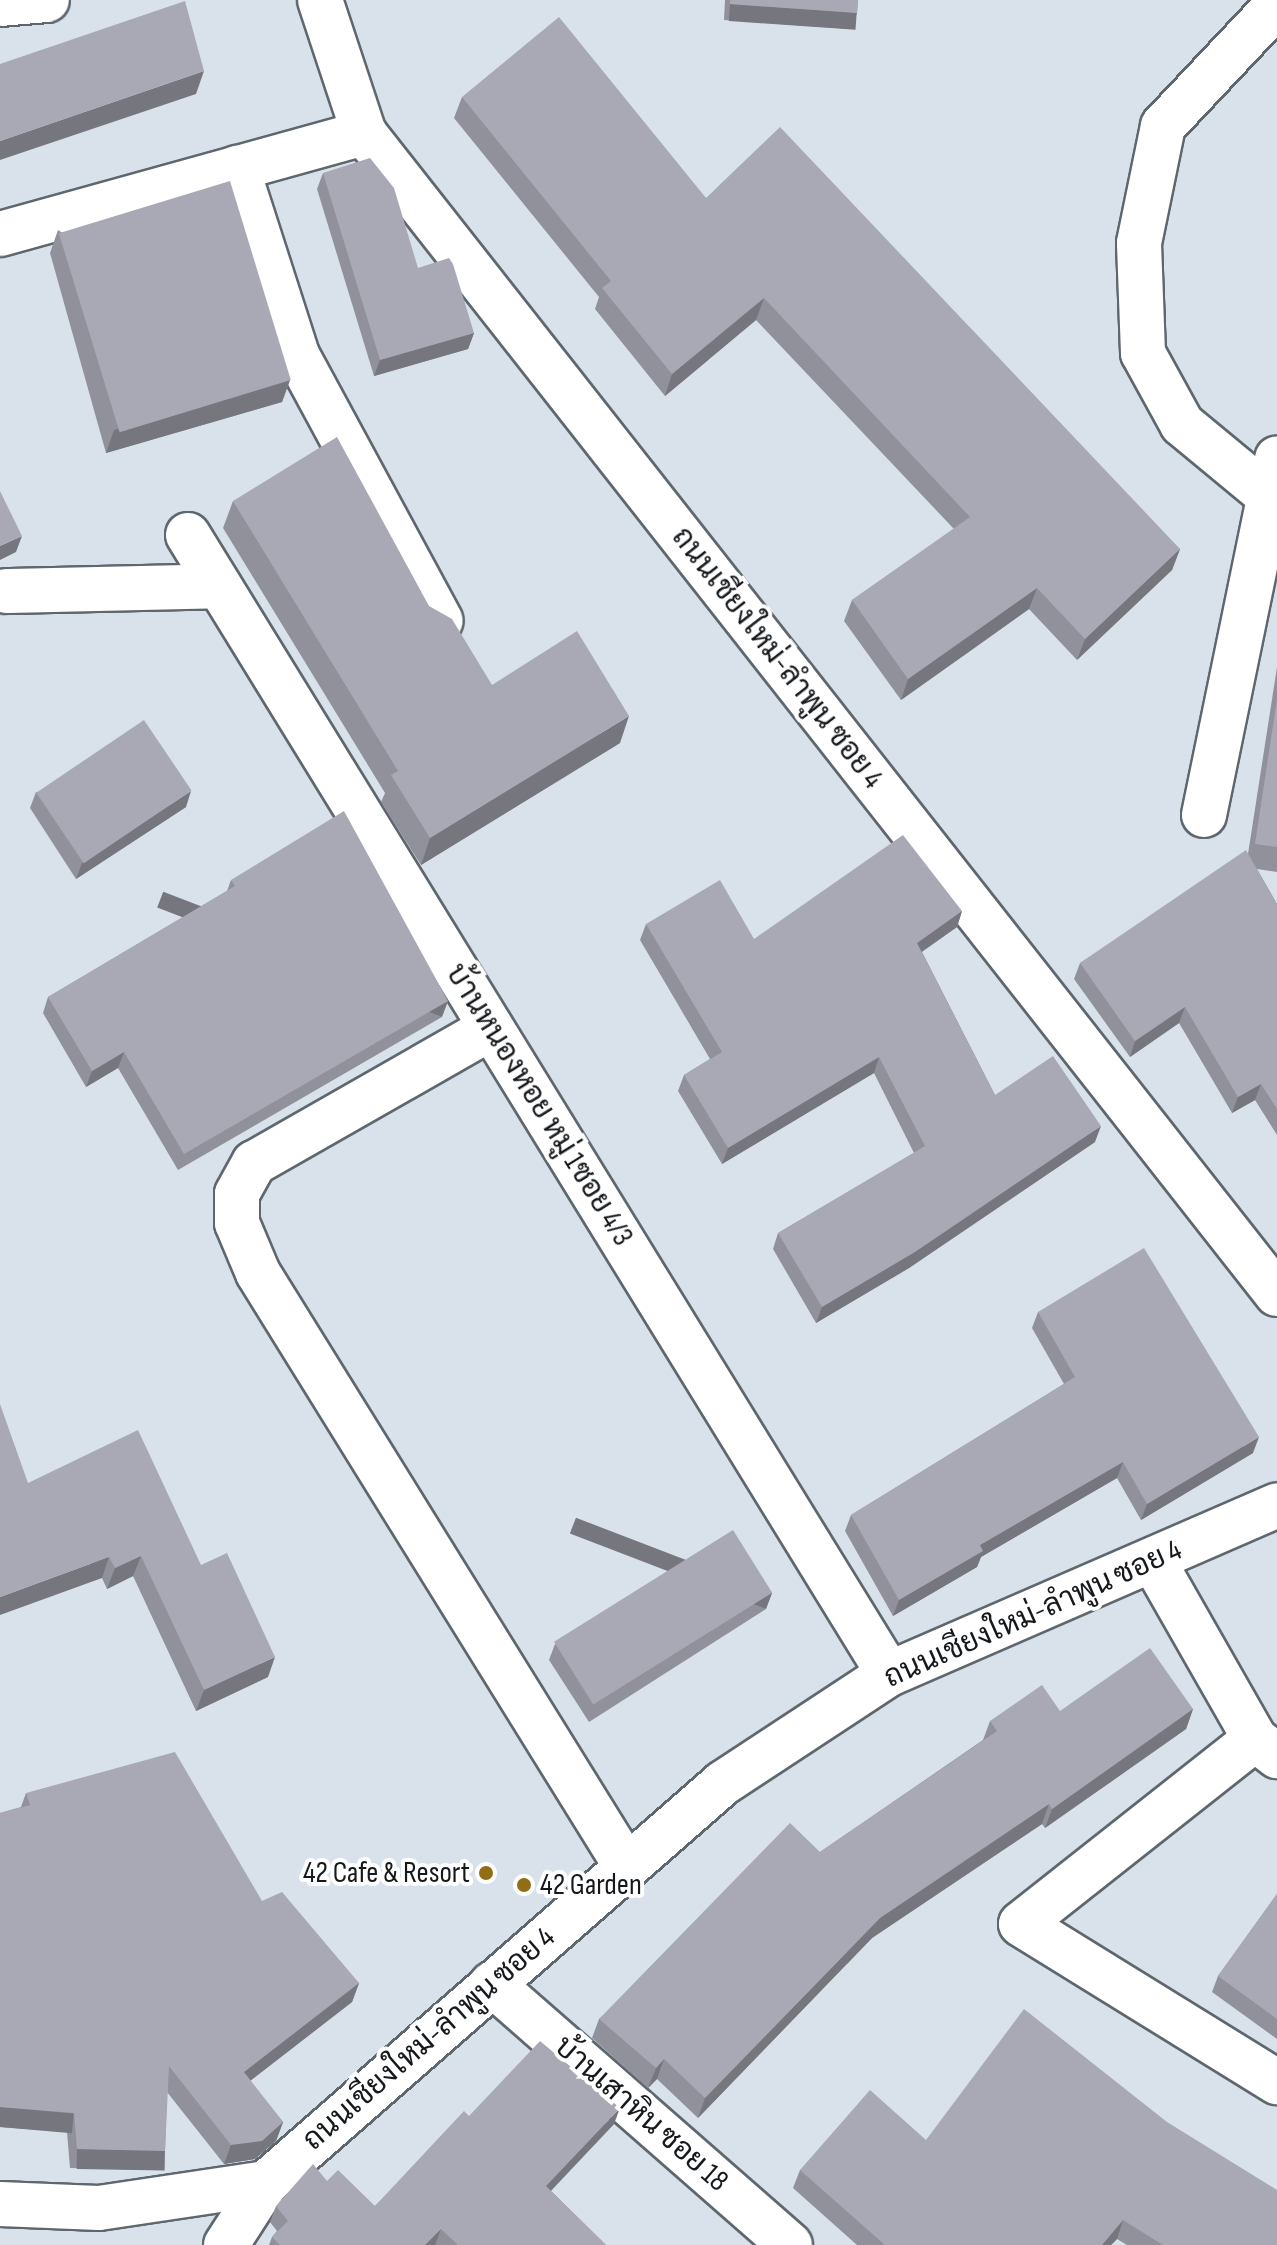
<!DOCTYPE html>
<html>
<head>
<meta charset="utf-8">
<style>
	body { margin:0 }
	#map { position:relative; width:1277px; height:2245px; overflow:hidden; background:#d9e2eb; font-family:"Sofia Sans Condensed",Sarabun,sans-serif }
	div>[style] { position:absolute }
	.roads { filter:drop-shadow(2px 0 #5f676e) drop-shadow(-2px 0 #5f676e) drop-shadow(0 2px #5f676e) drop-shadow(0 -2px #5f676e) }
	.minor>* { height:44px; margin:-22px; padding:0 22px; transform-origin:22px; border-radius:22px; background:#fff }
	.wall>* { inset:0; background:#90919b }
	.shaded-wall>* { inset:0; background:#76767e; transform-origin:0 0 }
	.building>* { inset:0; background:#a8a9b4; transform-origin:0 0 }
	.dots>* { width:22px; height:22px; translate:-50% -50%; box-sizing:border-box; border:4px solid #fff; border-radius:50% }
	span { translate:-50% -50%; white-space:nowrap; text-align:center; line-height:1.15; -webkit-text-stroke:8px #fff; paint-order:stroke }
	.street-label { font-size:30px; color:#16191c }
	.poi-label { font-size:30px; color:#16191c }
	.right { translate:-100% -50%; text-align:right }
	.left { translate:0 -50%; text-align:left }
</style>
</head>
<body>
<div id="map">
	<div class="roads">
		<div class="minor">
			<div style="left:320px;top:0;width:140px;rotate:71.7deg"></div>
			<div style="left:364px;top:133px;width:1477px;rotate:51.82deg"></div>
			<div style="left:0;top:4px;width:47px;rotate:-4.9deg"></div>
			<div style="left:237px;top:168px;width:196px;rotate:72.2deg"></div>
			<div style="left:297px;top:355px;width:302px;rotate:61.6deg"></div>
			<div style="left:0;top:234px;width:378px;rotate:-15.5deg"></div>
			<div style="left:1269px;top:496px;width:113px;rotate:-140.4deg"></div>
			<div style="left:1182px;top:424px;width:81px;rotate:-118.8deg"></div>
			<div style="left:1143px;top:353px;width:110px;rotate:-92.1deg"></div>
			<div style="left:1139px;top:243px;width:119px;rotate:-78.4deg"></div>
			<div style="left:1163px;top:126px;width:166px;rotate:-46.7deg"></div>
			<div style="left:188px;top:535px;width:1337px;rotate:58.39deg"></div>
			<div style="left:6px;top:591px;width:213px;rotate:-1.3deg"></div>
			<div style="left:1204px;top:815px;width:364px;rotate:-78.4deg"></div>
			<div style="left:491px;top:1028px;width:273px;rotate:150.3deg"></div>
			<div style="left:254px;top:1163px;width:35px;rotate:119deg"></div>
			<div style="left:237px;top:1194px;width:29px;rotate:90deg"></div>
			<div style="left:237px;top:1223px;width:54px;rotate:67.2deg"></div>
			<div style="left:258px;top:1273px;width:698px;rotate:58.18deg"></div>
			<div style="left:1154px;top:1562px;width:204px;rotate:60.3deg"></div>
			<div style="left:1255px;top:1739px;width:28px;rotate:38deg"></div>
			<div style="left:1255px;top:1739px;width:298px;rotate:141.7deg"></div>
			<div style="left:1021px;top:1924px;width:301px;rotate:31.7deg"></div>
			<div style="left:492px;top:1984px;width:396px;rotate:41.2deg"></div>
			<div style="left:0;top:2204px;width:99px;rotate:2.3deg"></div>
			<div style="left:99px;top:2208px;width:169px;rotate:-8.5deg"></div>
			<div style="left:226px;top:2245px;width:74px;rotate:-57.2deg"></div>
			<div style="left:266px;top:2183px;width:607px;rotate:-41.19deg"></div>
			<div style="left:723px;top:1783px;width:199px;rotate:-33.3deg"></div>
			<div style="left:889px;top:1674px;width:423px;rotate:-23.5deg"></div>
		</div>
	</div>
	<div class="wall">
		<div style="clip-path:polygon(725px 0,858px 0,857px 13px,851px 29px,724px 20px)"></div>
		<div style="clip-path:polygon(462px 97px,706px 198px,1180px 549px,1172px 570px,1077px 660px,1029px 609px,901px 700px,844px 621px,852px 600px,954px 529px,756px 320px,665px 396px,595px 309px,599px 297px,454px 118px)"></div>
		<div style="clip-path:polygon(323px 173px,418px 268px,474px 333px,468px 349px,374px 376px,317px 189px)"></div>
		<div style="clip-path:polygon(58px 230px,290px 380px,282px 402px,106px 453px,50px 253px)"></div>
		<div style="clip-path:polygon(233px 501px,429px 606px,492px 685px,620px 743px,421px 865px,381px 802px,385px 793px,223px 528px)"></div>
		<div style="clip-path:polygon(1277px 667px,1277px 872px,1257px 869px,1277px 904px,1277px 1135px,1255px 1100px,1232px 1113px,1179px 1023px,1130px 1057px,1074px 979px,1080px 963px,1248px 854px)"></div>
		<div style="clip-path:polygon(36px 792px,186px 807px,76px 879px,30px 808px)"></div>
		<div style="clip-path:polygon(231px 880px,448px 1001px,442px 1017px,178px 1170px,118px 1068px,86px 1087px,43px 1013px,48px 997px,227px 891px)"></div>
		<div style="clip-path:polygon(962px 911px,957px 927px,922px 952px,995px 1095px,1095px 1142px,909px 1268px,816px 1323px,773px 1249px,778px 1233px,914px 1153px,874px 1073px,722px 1164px,678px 1091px,684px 1075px,710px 1059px,640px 940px,646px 924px,754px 939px)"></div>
		<div style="clip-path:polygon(1038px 1312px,1253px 1453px,1141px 1520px,1117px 1478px,981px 1557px,977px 1567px,893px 1616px,845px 1531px,851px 1515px,1064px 1384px,1032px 1328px)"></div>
		<div style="clip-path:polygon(28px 1483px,201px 1565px,268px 1677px,196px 1711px,133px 1576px,107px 1589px,102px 1578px)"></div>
		<div style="clip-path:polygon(772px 1593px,766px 1609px,589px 1722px,549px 1660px,555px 1644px)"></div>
		<div style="clip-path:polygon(1193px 1709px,1186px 1729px,1045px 1828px,1042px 1824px,872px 1938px,698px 2118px,657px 2079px,648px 2088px,592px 2038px,599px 2019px,820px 1852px,983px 1740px,990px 1721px,1060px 1711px)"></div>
		<div style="clip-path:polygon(26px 1793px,262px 1901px,359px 1983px,352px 2002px,250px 2081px,283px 2122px,276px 2141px,255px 2159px,224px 2164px,167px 2092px,165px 2151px,158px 2170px,70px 2168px,67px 2132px,0 2127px,0 1813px,21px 1807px)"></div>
		<div style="clip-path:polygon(1277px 1894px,1277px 2039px,1212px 1992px,1218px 1976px)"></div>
		<div style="clip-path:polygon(469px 2116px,614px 2124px,551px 2191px,606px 2245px,269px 2245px,272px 2237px,277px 2231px,270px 2222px,276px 2206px,327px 2181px,375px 2206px)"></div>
		<div style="clip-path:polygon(926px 2140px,1277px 2245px,1127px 2245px,1117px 2239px,1111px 2245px,857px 2245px,793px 2188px,800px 2170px)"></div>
	</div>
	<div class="shaded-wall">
		<div style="left:730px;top:4px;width:127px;height:17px;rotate:4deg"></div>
		<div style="clip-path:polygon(204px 71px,196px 94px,0 160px,0 141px)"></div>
		<div style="clip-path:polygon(764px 298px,756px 320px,665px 396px,672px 374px)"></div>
		<div style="clip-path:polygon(474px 333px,468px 349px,374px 376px,380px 360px)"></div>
		<div style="clip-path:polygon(290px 380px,282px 402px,106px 453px,114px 430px)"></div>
		<div style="clip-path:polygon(22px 536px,16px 552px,0 560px,0 546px)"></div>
		<div style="clip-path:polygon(1180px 549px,1172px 570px,1077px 660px,1085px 639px)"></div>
		<div style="clip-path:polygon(1037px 588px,1029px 609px,901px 700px,908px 679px)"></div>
		<div style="clip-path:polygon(629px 716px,620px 743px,421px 865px,430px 838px)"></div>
		<div style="clip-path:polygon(191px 791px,186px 807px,76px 879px,82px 863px)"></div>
		<div style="clip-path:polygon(962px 911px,957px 927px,911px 959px,917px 943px)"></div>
		<div style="left:448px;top:1001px;width:17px;height:305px;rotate:111deg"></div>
		<div style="clip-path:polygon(1185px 1007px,1179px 1023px,1130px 1057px,1135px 1041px)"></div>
		<div style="clip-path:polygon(124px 1052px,118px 1068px,86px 1087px,92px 1071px)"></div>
		<div style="clip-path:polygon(879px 1057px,874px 1073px,722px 1164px,728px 1148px)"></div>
		<div style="clip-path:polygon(1261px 1084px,1255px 1100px,1232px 1113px,1238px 1097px)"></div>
		<div style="clip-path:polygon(1101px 1126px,1095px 1142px,909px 1268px,816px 1323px,822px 1307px)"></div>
		<div style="clip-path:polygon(1259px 1437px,1253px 1453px,1141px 1520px,1147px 1504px)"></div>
		<div style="clip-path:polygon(1123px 1462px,1117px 1478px,981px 1557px,977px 1567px,893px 1616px,899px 1600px,980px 1545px)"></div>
		<div style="clip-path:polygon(141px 1556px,133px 1576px,107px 1589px,115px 1568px)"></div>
		<div style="clip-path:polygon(109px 1557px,102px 1578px,0 1615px,0 1597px)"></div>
		<div style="left:772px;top:1593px;width:17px;height:210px;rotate:111deg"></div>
		<div style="clip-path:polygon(275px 1657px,268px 1677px,196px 1711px,204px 1690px)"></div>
		<div style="clip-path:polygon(1193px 1709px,1186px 1729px,1045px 1828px,1052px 1809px)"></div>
		<div style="clip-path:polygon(1049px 1804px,1042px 1824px,872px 1938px,698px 2118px,705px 2098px,880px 1918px)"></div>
		<div style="clip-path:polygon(359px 1983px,352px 2002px,237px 2091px,244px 2072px)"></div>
		<div style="clip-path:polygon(664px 2059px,657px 2079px,648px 2088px,656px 2068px)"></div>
		<div style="left:0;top:2107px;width:74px;height:20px;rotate:5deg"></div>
		<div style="clip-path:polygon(620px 2108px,614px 2124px,540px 2202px,546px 2186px)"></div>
		<div style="clip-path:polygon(283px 2122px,276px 2141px,255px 2159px,224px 2164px,231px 2145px)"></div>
		<div style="left:77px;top:2149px;width:88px;height:20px;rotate:1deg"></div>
		<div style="clip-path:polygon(1123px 2220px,1117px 2239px,1111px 2245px,1102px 2245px)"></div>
		<div style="clip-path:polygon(441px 2229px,435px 2245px,425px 2245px)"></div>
	</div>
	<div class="building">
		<div style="clip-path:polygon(730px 0,858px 0,857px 13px,730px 4px)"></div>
		<div style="clip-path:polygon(185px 1px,204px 71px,0 141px,0 64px)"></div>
		<div style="clip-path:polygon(559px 17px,706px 198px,780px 127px,1180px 549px,1085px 639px,1037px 588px,908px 679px,852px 600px,970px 517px,764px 298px,672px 374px,602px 288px,611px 281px,462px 97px)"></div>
		<div style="clip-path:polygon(370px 158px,394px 188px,418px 268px,449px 258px,453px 264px,474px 333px,380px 360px,323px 173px)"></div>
		<div style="left:230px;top:181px;width:208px;height:179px;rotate:73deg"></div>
		<div style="clip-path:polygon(337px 437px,429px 606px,452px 619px,492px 685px,577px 631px,629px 716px,430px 838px,391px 775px,398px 771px,233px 501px)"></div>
		<div style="clip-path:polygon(0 491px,22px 536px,0 546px)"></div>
		<div style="clip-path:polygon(1277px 699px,1277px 847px,1255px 844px)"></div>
		<div style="left:144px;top:720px;width:85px;height:130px;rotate:56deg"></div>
		<div style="clip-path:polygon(344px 811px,448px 1001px,184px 1154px,124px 1052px,92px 1071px,48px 997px,235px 886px,231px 880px)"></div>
		<div style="clip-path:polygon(903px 835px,962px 911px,917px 943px,995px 1095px,1053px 1056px,1101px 1126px,915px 1252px,822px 1307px,778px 1233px,925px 1146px,879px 1057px,728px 1148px,684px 1075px,722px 1052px,646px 924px,720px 880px,754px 939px)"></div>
		<div style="clip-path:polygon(1246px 850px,1277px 904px,1277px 1109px,1261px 1084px,1238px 1097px,1185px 1007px,1135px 1041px,1080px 963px)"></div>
		<div style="clip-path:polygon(1144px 1248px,1259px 1437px,1147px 1504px,1123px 1462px,980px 1545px,983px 1551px,899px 1600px,851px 1515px,1075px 1377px,1038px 1312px)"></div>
		<div style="clip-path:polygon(0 1404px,28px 1483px,138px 1430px,201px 1565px,227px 1553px,275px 1657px,204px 1690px,141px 1556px,115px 1568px,109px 1557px,0 1597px)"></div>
		<div style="left:733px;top:1530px;width:74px;height:211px;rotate:58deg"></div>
		<div style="clip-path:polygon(1150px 1648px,1193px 1709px,1052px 1809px,1049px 1804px,880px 1918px,705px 2098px,664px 2059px,656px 2068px,599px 2019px,790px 1823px,820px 1852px,997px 1731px,990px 1721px,1042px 1685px,1060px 1711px)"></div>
		<div style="clip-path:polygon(175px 1752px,262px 1901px,282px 1892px,359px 1983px,244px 2072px,283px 2122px,262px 2141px,231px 2145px,169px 2066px,165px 2151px,77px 2149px,74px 2113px,0 2107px,0 1813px,30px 1805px,26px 1793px)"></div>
		<div style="clip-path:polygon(1277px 1894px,1277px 2019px,1218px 1976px)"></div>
		<div style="clip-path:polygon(1024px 2009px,1167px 2122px,1277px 2190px,1277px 2245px,1163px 2245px,1123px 2220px,1102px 2245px,885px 2245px,800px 2170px,870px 2090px,926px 2140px)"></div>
		<div style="clip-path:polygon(540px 2041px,620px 2108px,546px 2186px,606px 2245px,458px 2245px,441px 2229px,425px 2245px,280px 2245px,272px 2237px,288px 2221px,276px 2206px,313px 2164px,327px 2181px,338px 2170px,375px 2206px,464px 2111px,469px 2116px)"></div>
	</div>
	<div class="dots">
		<div style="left:486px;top:1873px;background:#916d14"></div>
		<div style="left:524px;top:1885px;background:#916d14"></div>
	</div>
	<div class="street-label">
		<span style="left:777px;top:658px;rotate:52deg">ถนนเชียงใหม่-ลำพูน ซอย 4</span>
		<span style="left:539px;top:1105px;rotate:58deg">บ้านหนองหอย หมู่ 1ซอย 4/3</span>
		<span style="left:1033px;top:1614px;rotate:-24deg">ถนนเชียงใหม่-ลำพูน ซอย 4</span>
		<span style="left:429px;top:2039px;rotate:-41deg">ถนนเชียงใหม่-ลำพูน ซอย 4</span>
		<span style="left:641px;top:2114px;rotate:41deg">บ้านเสาหิน ซอย 18</span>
	</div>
	<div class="poi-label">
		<span class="right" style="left:470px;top:1873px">42 Cafe &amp; Resort</span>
		<span class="left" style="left:540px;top:1885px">42 Garden</span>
	</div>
</div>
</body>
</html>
